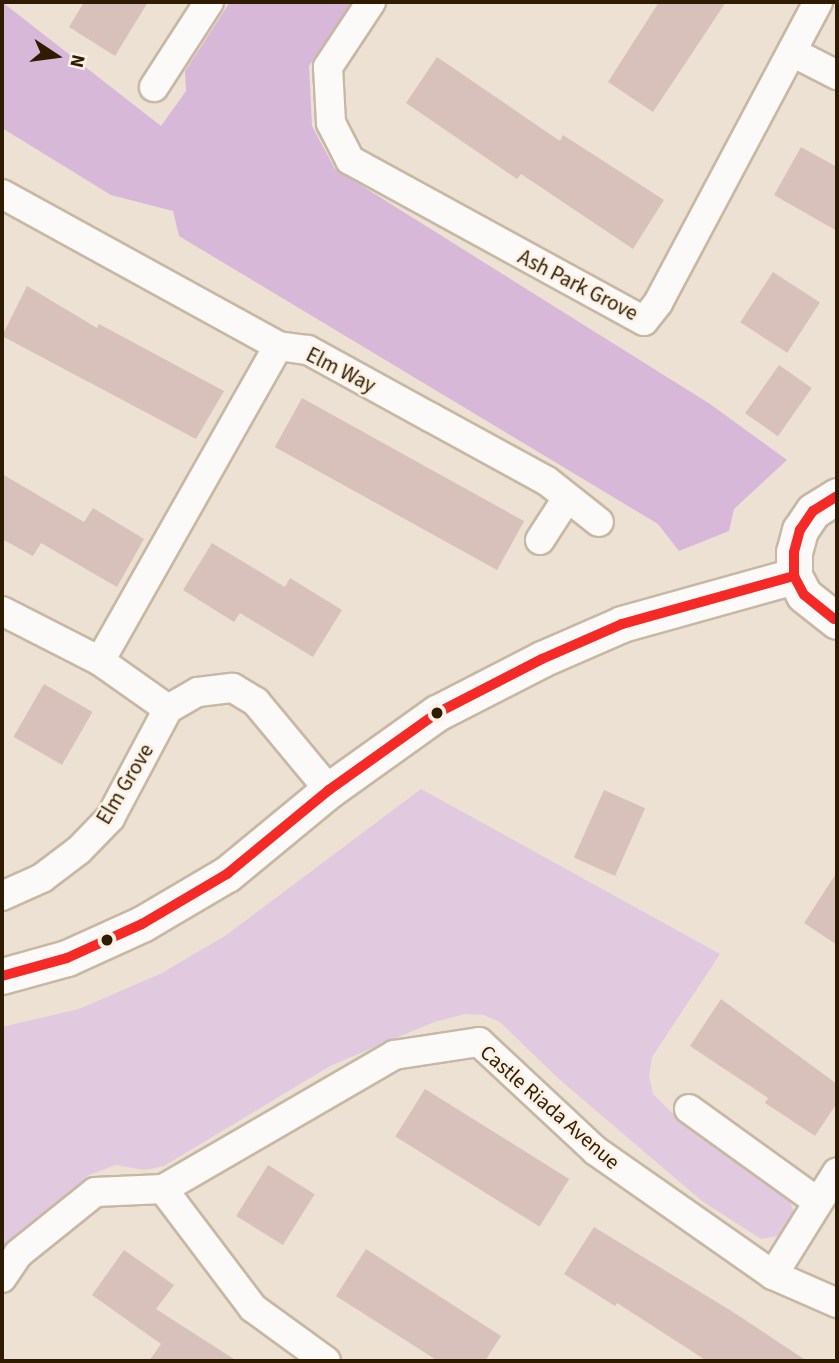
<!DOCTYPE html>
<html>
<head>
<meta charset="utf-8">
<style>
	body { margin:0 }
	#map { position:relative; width:839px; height:1363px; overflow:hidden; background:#ece1d2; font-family:"Source Sans 3",sans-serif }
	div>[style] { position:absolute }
	.green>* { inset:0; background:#e1c9df }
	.forest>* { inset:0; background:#d7b8d9 }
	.building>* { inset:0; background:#d8c1bb; transform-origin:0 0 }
	.roads { filter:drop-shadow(2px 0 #c7b8a4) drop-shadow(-2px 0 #c7b8a4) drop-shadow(0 2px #c7b8a4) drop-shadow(0 -2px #c7b8a4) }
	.minor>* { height:28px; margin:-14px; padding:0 14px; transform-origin:14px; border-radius:14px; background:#fcfaf8 }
	.tertiary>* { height:35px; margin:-17.5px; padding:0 17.5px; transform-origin:17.5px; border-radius:17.5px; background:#fcfaf8 }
	.bus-1>* { height:10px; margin:-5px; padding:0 5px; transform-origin:5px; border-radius:5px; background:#f52a26 }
	.dots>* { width:19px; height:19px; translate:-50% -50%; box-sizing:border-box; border:4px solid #fcf1e4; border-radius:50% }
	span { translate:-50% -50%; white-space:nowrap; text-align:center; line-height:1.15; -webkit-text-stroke:5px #fcf1e4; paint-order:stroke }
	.street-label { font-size:21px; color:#2f1c00 }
	.frame { position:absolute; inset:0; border:4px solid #2f1c00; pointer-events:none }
	.north { position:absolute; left:21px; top:21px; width:70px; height:70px; -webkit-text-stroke:5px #fcf1e4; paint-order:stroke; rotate:103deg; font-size:19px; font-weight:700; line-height:28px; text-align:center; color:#2f1c00 }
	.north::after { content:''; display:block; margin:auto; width:24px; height:32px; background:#2f1c00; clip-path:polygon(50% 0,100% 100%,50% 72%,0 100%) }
</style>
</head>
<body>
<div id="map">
	<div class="green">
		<div style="clip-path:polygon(421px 789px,720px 954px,652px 1057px,649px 1076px,653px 1094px,671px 1112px,788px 1194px,794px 1213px,790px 1227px,778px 1236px,761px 1239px,702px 1201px,559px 1079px,500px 1022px,484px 1015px,465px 1014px,434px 1022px,330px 1066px,164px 1166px,144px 1170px,116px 1165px,89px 1175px,57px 1204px,2px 1272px,2px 1027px,79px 1009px,160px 974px,225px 936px)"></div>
	</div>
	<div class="forest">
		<div style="clip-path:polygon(2px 2px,161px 126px,186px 91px,185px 71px,230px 2px,352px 2px,309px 66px,312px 126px,335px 169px,710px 404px,787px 460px,734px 509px,729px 531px,679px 551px,658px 524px,179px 236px,173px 211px,111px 195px,2px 128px)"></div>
	</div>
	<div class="building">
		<div style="clip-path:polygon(84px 2px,148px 2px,115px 56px,69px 27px)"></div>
		<div style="clip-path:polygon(659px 2px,726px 2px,653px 112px,608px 82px)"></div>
		<div style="clip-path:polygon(437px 57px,560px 141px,563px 135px,664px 200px,633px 249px,521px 174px,517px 179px,406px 103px)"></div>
		<div style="clip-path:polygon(801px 147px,837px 167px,837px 231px,774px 195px)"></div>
		<div style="left:773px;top:272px;width:56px;height:60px;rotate:33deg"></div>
		<div style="clip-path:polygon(27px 286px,97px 328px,99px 324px,224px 391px,196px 439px,2px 336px)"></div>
		<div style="left:779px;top:365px;width:40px;height:59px;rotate:35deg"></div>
		<div style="left:302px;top:398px;width:254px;height:56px;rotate:29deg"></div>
		<div style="clip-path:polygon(2px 474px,84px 522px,93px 508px,144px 539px,117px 587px,41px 543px,33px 556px,2px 539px)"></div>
		<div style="clip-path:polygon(212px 543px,285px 587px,290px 578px,342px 610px,313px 657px,240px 613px,234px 622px,183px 590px)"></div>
		<div style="left:44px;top:684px;width:56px;height:61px;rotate:30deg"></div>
		<div style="left:604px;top:790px;width:45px;height:74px;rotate:24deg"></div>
		<div style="clip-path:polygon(837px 872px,837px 945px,804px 923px)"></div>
		<div style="clip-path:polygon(721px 999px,837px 1084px,837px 1103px,815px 1136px,765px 1103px,768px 1098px,690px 1046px)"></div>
		<div style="left:425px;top:1089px;width:170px;height:56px;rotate:32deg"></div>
		<div style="left:268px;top:1165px;width:55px;height:60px;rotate:32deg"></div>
		<div style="clip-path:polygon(594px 1227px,733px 1312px,807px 1361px,707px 1361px,617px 1303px,615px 1306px,564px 1274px)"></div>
		<div style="clip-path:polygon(366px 1249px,501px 1336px,485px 1361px,438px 1361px,336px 1296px)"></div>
		<div style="clip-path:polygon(124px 1250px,174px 1285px,156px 1309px,237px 1361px,149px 1361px,161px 1344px,92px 1295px)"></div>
	</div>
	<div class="roads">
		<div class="minor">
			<div style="left:371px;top:2px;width:78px;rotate:123.5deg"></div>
			<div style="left:328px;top:67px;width:56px;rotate:86.9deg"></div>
			<div style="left:331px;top:123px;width:42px;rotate:62.8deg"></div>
			<div style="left:350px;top:160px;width:335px;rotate:28.7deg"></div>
			<div style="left:644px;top:321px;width:23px;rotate:-52deg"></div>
			<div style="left:658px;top:303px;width:341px;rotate:-62deg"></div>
			<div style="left:792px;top:52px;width:51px;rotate:27.1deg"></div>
			<div style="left:154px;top:87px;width:101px;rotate:-57.1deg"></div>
			<div style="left:2px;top:194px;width:315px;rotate:28.8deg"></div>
			<div style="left:278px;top:346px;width:30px;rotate:8deg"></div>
			<div style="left:308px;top:350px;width:139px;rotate:28.8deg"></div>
			<div style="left:430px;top:417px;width:133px;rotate:28.7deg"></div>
			<div style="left:547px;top:481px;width:66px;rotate:38.3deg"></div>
			<div style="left:540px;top:540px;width:48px;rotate:-57deg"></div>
			<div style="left:2px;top:611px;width:110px;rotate:27deg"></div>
			<div style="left:100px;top:661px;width:83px;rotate:35.2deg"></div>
			<div style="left:100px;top:661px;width:362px;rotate:-60.5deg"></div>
			<div style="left:168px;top:709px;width:34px;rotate:-30deg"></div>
			<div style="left:198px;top:692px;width:35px;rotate:-7deg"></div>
			<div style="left:233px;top:688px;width:27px;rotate:31deg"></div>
			<div style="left:256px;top:702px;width:114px;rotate:50.3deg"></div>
			<div style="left:2px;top:896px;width:44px;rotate:-24.2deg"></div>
			<div style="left:42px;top:878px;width:46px;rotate:-37.1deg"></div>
			<div style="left:79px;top:850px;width:45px;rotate:-45.9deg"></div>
			<div style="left:110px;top:818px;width:123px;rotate:-62deg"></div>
			<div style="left:689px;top:1109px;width:159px;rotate:35.8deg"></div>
			<div style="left:163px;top:1189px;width:149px;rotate:52.9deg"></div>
			<div style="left:253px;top:1308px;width:90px;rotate:36deg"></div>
			<div style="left:773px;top:1275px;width:121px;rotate:-58.1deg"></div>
			<div style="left:2px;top:1278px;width:29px;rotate:-56deg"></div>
			<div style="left:18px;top:1254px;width:99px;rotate:-38.8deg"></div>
			<div style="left:95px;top:1192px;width:68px;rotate:-2.5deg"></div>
			<div style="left:163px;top:1189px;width:267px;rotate:-30.1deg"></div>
			<div style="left:394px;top:1055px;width:86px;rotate:-8.7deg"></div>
			<div style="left:479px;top:1042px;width:160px;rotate:43deg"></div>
			<div style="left:596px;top:1151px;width:216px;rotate:35deg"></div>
			<div style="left:773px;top:1275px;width:70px;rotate:23.6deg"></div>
		</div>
		<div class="tertiary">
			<div style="left:837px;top:496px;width:28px;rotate:148deg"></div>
			<div style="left:813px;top:511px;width:23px;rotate:124deg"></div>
			<div style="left:800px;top:530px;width:23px;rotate:105deg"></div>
			<div style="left:794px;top:552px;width:24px;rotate:90deg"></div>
			<div style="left:794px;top:576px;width:21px;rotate:62deg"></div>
			<div style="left:804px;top:595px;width:42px;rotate:38.2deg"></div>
			<div style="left:2px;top:976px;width:67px;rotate:-15.5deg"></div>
			<div style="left:67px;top:958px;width:82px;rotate:-24.4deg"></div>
			<div style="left:142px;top:924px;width:99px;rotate:-30.5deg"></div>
			<div style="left:227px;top:874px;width:132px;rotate:-39.5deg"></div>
			<div style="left:329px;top:790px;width:133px;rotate:-35.5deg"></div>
			<div style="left:437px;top:713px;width:118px;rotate:-27.2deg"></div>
			<div style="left:542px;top:659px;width:87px;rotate:-23.6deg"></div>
			<div style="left:622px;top:624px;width:179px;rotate:-15.6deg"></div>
		</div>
	</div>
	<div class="bus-1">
		<div style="left:834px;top:619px;width:38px;rotate:-141deg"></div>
		<div style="left:804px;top:595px;width:21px;rotate:-118deg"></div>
		<div style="left:794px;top:576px;width:24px;rotate:-90deg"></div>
		<div style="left:794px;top:552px;width:23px;rotate:-75deg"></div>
		<div style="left:800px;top:530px;width:23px;rotate:-56deg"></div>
		<div style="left:813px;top:511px;width:28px;rotate:-32deg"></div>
		<div style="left:2px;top:976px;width:67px;rotate:-15.5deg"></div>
		<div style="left:67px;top:958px;width:82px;rotate:-24.4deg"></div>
		<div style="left:142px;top:924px;width:99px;rotate:-30.5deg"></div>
		<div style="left:227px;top:874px;width:132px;rotate:-39.5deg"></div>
		<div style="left:329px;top:790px;width:133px;rotate:-35.5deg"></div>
		<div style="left:437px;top:713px;width:118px;rotate:-27.2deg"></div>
		<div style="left:542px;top:659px;width:87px;rotate:-23.6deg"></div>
		<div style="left:622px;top:624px;width:179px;rotate:-15.6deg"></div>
	</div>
	<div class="dots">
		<div style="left:437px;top:713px;background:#2f1c00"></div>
		<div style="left:107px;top:940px;background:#2f1c00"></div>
	</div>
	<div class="street-label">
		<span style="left:578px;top:285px;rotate:27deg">Ash Park Grove</span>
		<span style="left:341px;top:370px;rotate:27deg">Elm Way</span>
		<span style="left:125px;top:784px;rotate:-59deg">Elm Grove</span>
		<span style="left:550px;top:1107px;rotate:41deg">Castle Riada Avenue</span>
	</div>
	<div class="frame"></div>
	<div class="north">N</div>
</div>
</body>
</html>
